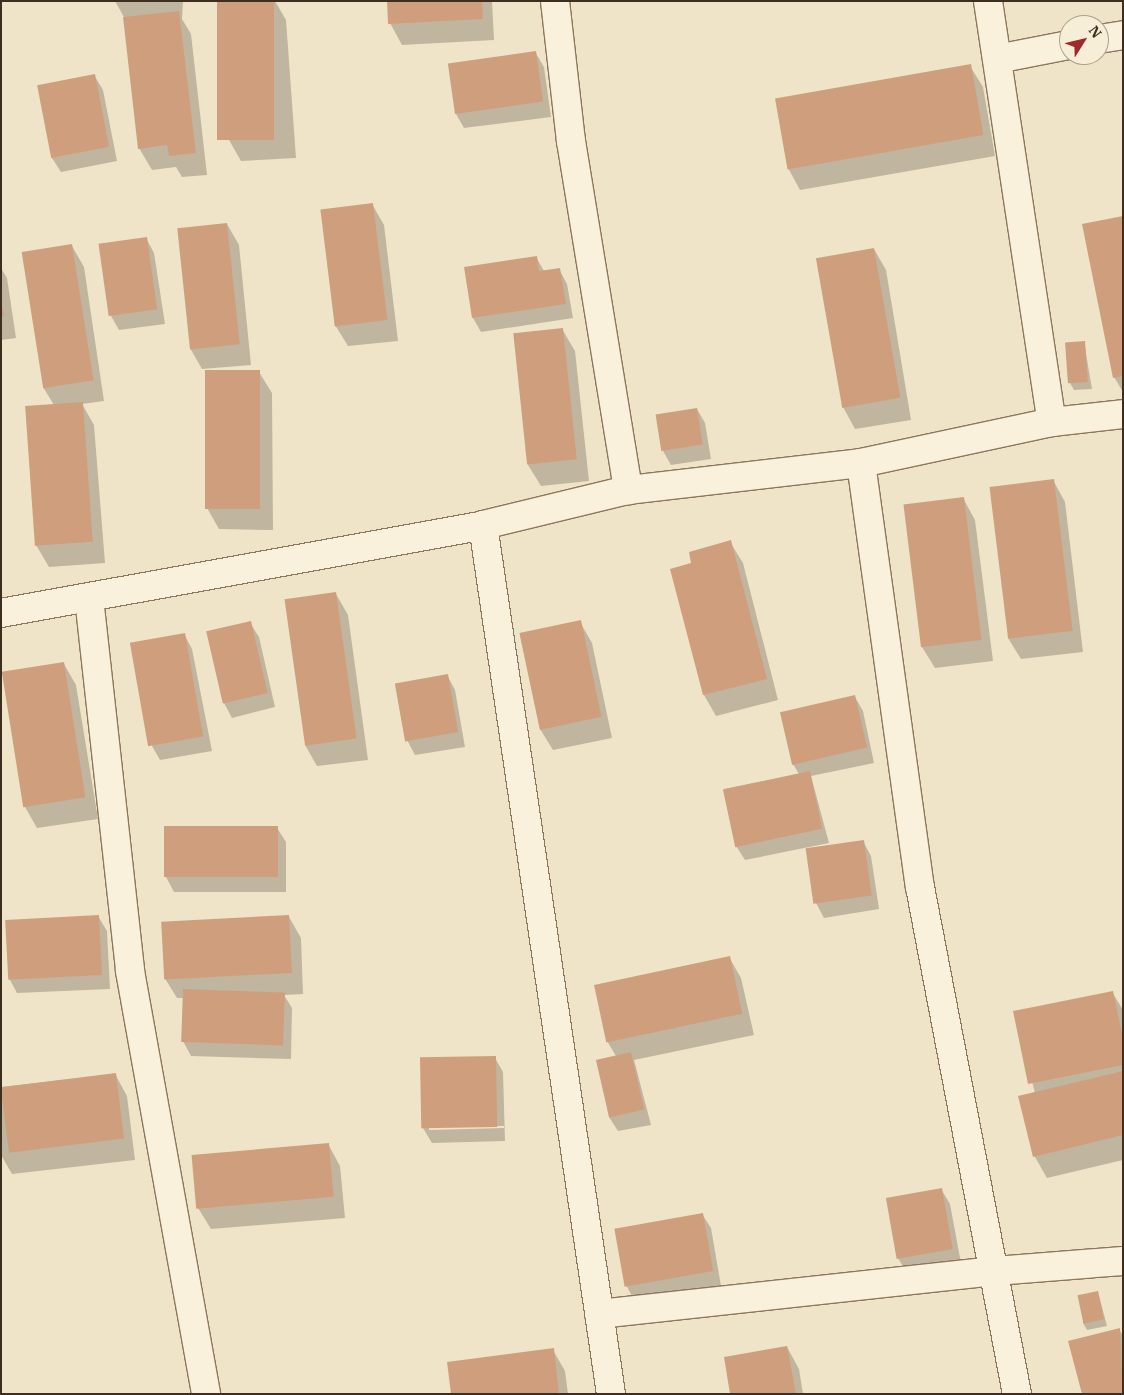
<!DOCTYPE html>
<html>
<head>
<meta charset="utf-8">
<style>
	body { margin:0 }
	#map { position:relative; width:1124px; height:1395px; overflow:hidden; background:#f0e4c8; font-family:"IBM Plex Serif",serif }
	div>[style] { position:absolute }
	.shadow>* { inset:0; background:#0003 }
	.building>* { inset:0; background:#cf9f7d; transform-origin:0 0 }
	.roads { filter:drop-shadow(1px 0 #8d765c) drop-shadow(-1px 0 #8d765c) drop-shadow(0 1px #8d765c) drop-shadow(0 -1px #8d765c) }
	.street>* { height:28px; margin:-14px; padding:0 14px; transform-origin:14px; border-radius:14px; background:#faf1dc }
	span { translate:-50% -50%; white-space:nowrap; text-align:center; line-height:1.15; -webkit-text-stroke:5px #f7eed8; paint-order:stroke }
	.frame { position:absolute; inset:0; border:2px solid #3d2e20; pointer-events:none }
	.north { position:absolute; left:1059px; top:15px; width:50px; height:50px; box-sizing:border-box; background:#f7eed8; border:1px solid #ada18e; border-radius:50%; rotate:54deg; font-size:14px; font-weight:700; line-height:20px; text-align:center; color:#3d2e20 }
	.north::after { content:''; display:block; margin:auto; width:18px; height:22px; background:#9e2a2b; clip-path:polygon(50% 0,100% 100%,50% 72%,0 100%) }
</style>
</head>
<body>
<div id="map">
	<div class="shadow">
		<div style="clip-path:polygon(115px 1px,183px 1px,182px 19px,191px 34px,207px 175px,182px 177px,176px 167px,152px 170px,139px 148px,125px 19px)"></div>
		<div style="clip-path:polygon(239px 1px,275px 1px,286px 20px,296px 158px,241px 161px,229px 140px)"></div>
		<div style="clip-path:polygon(389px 1px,492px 1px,494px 40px,402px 45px,390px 23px)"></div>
		<div style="clip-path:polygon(535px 52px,544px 67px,551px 117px,464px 128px,456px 114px)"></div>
		<div style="clip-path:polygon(970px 66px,983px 87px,995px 156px,800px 190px,788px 168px)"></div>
		<div style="clip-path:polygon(94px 75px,103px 90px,117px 161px,61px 172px,52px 158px,39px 86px)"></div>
		<div style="clip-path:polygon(372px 204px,384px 225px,398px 341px,348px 346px,335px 325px)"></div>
		<div style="clip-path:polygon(1123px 217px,1123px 392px,1114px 377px)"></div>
		<div style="clip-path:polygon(227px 224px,239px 245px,251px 365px,202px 369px,190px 348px)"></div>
		<div style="clip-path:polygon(146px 238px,154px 253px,165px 324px,119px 330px,111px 316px)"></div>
		<div style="clip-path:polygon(72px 246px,84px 267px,104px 401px,82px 404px,94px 425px,105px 563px,49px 567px,36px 545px,54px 405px,43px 387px)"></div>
		<div style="clip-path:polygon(874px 249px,886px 270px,911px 420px,855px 429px,843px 407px)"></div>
		<div style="clip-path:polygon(536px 257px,544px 271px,559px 269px,567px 284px,573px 318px,481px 332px,473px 318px)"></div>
		<div style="clip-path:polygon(1px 268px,7px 278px,16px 338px,1px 340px)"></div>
		<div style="clip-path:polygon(562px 329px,575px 351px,589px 481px,541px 486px,528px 465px)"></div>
		<div style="clip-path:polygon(1084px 342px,1092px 389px,1074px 390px,1070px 383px)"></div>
		<div style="clip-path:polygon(206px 372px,259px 372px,272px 393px,273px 530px,219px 529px,207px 508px)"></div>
		<div style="clip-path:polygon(697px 409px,705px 423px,711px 459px,671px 465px,663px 451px)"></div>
		<div style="clip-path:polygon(1053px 480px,1065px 502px,1083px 652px,1021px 659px,1008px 638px)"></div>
		<div style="clip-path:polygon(963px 498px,975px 520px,993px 661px,935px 668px,922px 647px,905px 505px)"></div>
		<div style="clip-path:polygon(730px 542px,743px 563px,778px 700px,716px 716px,704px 695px,672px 570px,693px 564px)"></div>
		<div style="clip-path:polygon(336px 594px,348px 615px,368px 760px,317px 766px,305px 745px)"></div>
		<div style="clip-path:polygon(580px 622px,592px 643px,612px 738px,553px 750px,540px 729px,520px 634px)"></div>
		<div style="clip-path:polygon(250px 623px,259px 637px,275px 707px,232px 718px,224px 703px)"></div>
		<div style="clip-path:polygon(184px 634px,192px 649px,212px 751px,160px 760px,152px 746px)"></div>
		<div style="clip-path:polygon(64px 664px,76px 685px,98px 819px,37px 828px,25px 807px,3px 673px)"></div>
		<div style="clip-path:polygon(447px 675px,455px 690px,465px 747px,415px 755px,407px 740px)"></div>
		<div style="clip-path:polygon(855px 697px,863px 711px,874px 763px,811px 776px,829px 843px,745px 860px,736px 846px,724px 789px,799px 774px,793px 764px)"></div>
		<div style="clip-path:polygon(277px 828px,286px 842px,286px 892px,174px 892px,166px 877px)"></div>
		<div style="clip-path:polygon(863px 841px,871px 856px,879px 909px,824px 918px,816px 903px)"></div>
		<div style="clip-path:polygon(98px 916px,107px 931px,110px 989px,17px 993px,9px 978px)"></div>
		<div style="clip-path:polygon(289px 917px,301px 938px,303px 994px,284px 995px,292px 1008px,291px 1059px,191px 1056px,183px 1041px,184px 998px,177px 998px,164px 977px)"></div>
		<div style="clip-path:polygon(729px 957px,741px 978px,754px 1035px,634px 1060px,651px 1125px,618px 1131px,609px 1117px,597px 1060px,616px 1056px,607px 1041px)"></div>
		<div style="clip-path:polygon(1112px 992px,1123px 1010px,1123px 1160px,1047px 1178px,1035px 1157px,1020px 1097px,1035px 1093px,1014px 1012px)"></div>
		<div style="clip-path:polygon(evenodd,495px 1058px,503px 1072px,505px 1141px,432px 1143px,423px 1128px,495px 1058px,504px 1126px,504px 1128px,429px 1130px,429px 1127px,504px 1126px)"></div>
		<div style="clip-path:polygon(115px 1074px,127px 1096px,135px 1160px,12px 1174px,1px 1155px,1px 1087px)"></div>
		<div style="clip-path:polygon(328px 1144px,340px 1166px,345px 1218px,211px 1229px,198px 1208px)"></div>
		<div style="clip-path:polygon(941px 1189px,950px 1204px,961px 1263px,907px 1273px,898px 1258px)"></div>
		<div style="clip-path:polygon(702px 1214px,711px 1228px,721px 1286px,634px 1300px,626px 1285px)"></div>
		<div style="clip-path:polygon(1098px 1292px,1107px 1326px,1087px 1330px,1083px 1323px)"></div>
		<div style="clip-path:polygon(1119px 1329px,1123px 1336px,1123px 1394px)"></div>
		<div style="clip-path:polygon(787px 1347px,799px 1369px,803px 1394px,732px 1394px)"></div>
		<div style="clip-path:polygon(553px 1350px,565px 1371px,568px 1394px,452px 1394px)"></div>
	</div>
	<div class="building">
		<div style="left:217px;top:1px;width:57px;height:139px"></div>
		<div style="clip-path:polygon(387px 1px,482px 1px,483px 19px,388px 24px)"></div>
		<div style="clip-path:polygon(179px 11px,196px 153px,169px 156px,167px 145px,138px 149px,123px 17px)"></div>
		<div style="left:536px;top:51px;width:51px;height:89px;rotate:82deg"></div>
		<div style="left:971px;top:64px;width:72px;height:199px;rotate:80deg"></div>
		<div style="left:95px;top:74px;width:74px;height:59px;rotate:79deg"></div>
		<div style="left:373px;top:203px;width:118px;height:53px;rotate:83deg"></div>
		<div style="clip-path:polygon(1123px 216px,1123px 376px,1113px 378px,1082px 224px)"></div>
		<div style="left:227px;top:223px;width:122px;height:50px;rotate:84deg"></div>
		<div style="left:147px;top:237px;width:73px;height:49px;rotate:82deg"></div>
		<div style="left:72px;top:244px;width:138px;height:51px;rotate:81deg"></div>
		<div style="left:874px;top:248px;width:152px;height:59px;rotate:80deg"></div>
		<div style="clip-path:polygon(537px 256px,539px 271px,560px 268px,566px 304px,472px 318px,464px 267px)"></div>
		<div style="clip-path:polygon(1px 302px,4px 316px,1px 317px)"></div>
		<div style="left:563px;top:328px;width:132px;height:50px;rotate:84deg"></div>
		<div style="left:1085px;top:341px;width:41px;height:20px;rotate:86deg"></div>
		<div style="left:260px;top:370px;width:139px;height:55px;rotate:90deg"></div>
		<div style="left:83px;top:402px;width:140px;height:58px;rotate:86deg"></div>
		<div style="left:697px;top:408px;width:37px;height:42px;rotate:81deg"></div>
		<div style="left:1054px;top:479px;width:153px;height:65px;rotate:83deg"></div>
		<div style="left:964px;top:497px;width:144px;height:61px;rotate:83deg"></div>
		<div style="clip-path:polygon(731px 540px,767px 679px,703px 695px,670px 569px,691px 563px,689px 552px)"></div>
		<div style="left:336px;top:592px;width:148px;height:52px;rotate:82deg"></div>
		<div style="left:581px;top:620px;width:99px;height:63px;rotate:78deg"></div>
		<div style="left:251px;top:621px;width:74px;height:46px;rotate:77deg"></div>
		<div style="left:185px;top:633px;width:105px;height:56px;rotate:80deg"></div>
		<div style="left:64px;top:662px;width:137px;height:63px;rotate:81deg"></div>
		<div style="left:448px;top:674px;width:59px;height:54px;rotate:80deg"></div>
		<div style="left:855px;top:695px;width:54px;height:77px;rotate:77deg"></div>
		<div style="left:810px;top:771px;width:59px;height:89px;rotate:78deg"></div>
		<div style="left:278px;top:826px;width:51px;height:114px;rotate:90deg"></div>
		<div style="left:864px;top:840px;width:56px;height:59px;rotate:82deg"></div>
		<div style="left:99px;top:915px;width:60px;height:94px;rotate:87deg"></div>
		<div style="left:289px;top:915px;width:58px;height:128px;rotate:87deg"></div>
		<div style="left:730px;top:956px;width:59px;height:139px;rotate:78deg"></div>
		<div style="left:183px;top:989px;width:102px;height:53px;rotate:2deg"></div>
		<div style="clip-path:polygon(1113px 991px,1123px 1038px,1123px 1065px,1028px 1084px,1013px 1011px)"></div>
		<div style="left:631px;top:1052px;width:59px;height:36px;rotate:77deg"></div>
		<div style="left:496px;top:1056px;width:71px;height:76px;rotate:89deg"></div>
		<div style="clip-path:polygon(1123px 1071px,1123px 1135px,1033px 1157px,1018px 1096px)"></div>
		<div style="left:116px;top:1073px;width:66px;height:116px;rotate:83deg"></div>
		<div style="left:329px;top:1143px;width:54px;height:138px;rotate:85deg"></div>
		<div style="left:942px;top:1188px;width:62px;height:57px;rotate:80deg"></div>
		<div style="left:703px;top:1213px;width:59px;height:90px;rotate:80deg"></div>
		<div style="left:1098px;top:1291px;width:29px;height:21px;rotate:78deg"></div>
		<div style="clip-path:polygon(1120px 1328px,1123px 1394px,1082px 1394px,1068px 1341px)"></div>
		<div style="clip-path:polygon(787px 1346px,796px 1394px,730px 1394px,724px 1357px)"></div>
		<div style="clip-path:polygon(554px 1348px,559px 1394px,451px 1394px,447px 1362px)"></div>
	</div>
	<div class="roads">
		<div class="street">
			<div style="left:555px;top:1px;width:141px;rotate:83.5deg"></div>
			<div style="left:571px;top:141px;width:354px;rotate:80.7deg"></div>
			<div style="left:988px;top:1px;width:426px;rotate:81.4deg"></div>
			<div style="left:1099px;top:39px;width:24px;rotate:-9deg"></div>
			<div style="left:997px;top:59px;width:73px;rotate:-11deg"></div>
			<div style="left:861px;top:463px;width:428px;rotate:82.1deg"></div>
			<div style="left:920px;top:887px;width:516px;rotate:79.17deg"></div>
			<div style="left:483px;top:525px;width:878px;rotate:81.62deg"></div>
			<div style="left:89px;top:598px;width:375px;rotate:83.7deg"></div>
			<div style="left:130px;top:971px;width:430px;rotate:79.8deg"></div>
			<div style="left:1px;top:613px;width:490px;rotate:-10.3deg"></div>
			<div style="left:483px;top:525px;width:149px;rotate:-13.6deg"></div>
			<div style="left:628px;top:490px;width:235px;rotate:-6.6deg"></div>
			<div style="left:861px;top:463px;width:195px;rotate:-12.1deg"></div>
			<div style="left:1052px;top:422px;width:71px;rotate:-6.4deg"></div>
			<div style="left:599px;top:1314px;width:398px;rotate:-6.2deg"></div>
			<div style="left:995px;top:1271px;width:128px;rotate:-4.5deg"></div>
		</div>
	</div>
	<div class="frame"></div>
	<div class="north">N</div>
</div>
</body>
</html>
